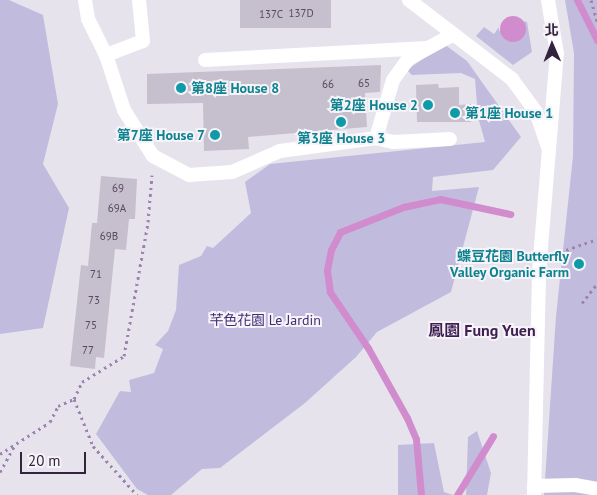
<!DOCTYPE html>
<html>
<head>
<meta charset="utf-8">
<style>
	body { margin:0 }
	#map { position:relative; width:597px; height:495px; overflow:hidden; background:#e7e3ed; font-family:"PT Sans","Noto Sans TC",sans-serif }
	div>[style] { position:absolute }
	.green>* { inset:0; background:#c1bcdd }
	.water>* { inset:0; background:#d18cce }
	.round { border-radius:50% }
	.stream>* { height:7px; margin:-3.5px; padding:0 3.5px; transform-origin:3.5px; border-radius:3.5px; background:#d18cce }
	.building>* { inset:0; background:#c6bfcd; transform-origin:0 0 }
	.path>* { height:3px; margin-top:-1.5px; transform-origin:0; background:repeating-linear-gradient(90deg,#9d84b0 0 2.5px,transparent 0 6.5px) }
	.service>* { height:14px; margin:-7px; padding:0 7px; transform-origin:7px; border-radius:7px; background:#fff }
	.minor>* { height:14px; margin:-7px; padding:0 7px; transform-origin:7px; border-radius:7px; background:#fff }
	.tertiary>* { height:14px; margin:-7px; padding:0 7px; transform-origin:7px; border-radius:7px; background:#fff }
	.dots>* { width:14px; height:14px; translate:-50% -50%; box-sizing:border-box; border:2px solid #f6f3f9; border-radius:50% }
	span { translate:-50% -50%; white-space:nowrap; text-align:center; line-height:1.15; -webkit-text-stroke:4px #f6f3f9; paint-order:stroke }
	.number-label { font-size:11px; color:#584a62 }
	.number-label span { -webkit-text-stroke-width:0 }
	.culture-label { font-size:14px; color:#0d838f; font-weight:700 }
	.left { translate:0 -50%; text-align:left }
	.right { translate:-100% -50%; text-align:right }
	.park-label { font-size:14px; color:#412d74 }
	.quarter-label { font-size:16px; color:#3e1f50; font-weight:700 }
	.north { position:absolute; left:527px; top:20px; width:50px; height:50px; -webkit-text-stroke:4px #f6f3f9; paint-order:stroke; rotate:359deg; font-size:14px; font-weight:700; line-height:20px; text-align:center; color:#33233e }
	.north::after { content:''; display:block; margin:auto; width:18px; height:22px; background:#33233e; clip-path:polygon(50% 0,100% 100%,50% 72%,0 100%) }
	.scale { position:absolute; left:20px; top:452px; width:66px; height:22px; box-sizing:border-box; border:2px solid #33233e; border-top:0; padding-left:6px; font-size:15px; line-height:18px; white-space:nowrap; color:#33233e; -webkit-text-stroke:4px #f6f3f9; paint-order:stroke }
</style>
</head>
<body>
<div id="map">
	<div class="green">
		<div style="clip-path:polygon(0 0,9px 0,43px 15px,58px 104px,43px 164px,69px 208px,43px 328px,0 334px)"></div>
		<div style="clip-path:polygon(565px 0,597px 0,597px 495px,544px 495px,556px 316px,573px 156px,574px 53px)"></div>
		<div style="clip-path:polygon(523px 21px,527px 22px,532px 52px,513px 65px,476px 36px,484px 27px,494px 34px,499px 27px,499px 31px,525px 25px)"></div>
		<div style="clip-path:polygon(444px 44px,467px 61px,521px 137px,493px 170px,433px 177px,432px 191px,479px 187px,451px 292px,377px 332px,356px 357px,305px 403px,220px 468px,202px 469px,171px 495px,148px 495px,137px 489px,96px 434px,120px 391px,131px 392px,129px 380px,154px 373px,163px 349px,155px 345px,168px 331px,176px 310px,179px 265px,201px 256px,207px 246px,213px 248px,251px 213px,245px 182px,270px 164px,485px 142px,478px 117px,475px 79px,461px 73px,412px 75px,407px 70px)"></div>
		<div style="clip-path:polygon(477px 431px,491px 473px,487px 495px,466px 495px,468px 437px)"></div>
		<div style="clip-path:polygon(434px 443px,444px 492px,453px 495px,398px 495px,398px 445px)"></div>
	</div>
	<div class="water">
		<div class="round" style="left:500px;top:16px;width:26px;height:26px"></div>
	</div>
	<div class="stream">
		<div style="left:577px;top:0;width:45px;rotate:63.4deg"></div>
		<div style="left:421px;top:495px;width:56px;rotate:-95.1deg"></div>
		<div style="left:416px;top:439px;width:23px;rotate:-113deg"></div>
		<div style="left:407px;top:418px;width:80px;rotate:-119.1deg"></div>
		<div style="left:368px;top:348px;width:68px;rotate:-124.2deg"></div>
		<div style="left:330px;top:292px;width:22px;rotate:-98deg"></div>
		<div style="left:327px;top:270px;width:20px;rotate:-79deg"></div>
		<div style="left:331px;top:250px;width:20px;rotate:-63deg"></div>
		<div style="left:340px;top:232px;width:68px;rotate:-21.6deg"></div>
		<div style="left:403px;top:207px;width:38px;rotate:-12deg"></div>
		<div style="left:440px;top:199px;width:72px;rotate:12.1deg"></div>
		<div style="left:457px;top:495px;width:69px;rotate:-58.6deg"></div>
	</div>
	<div class="building">
		<div style="left:240px;top:0;width:91px;height:28px"></div>
		<div style="clip-path:polygon(381px 65px,380px 92px,365px 93px,367px 127px,248px 137px,249px 149px,204px 151px,203px 103px,147px 104px,147px 74px)"></div>
		<div style="clip-path:polygon(438px 84px,439px 88px,459px 87px,459px 105px,471px 104px,471px 122px,417px 122px,416px 85px)"></div>
		<div style="clip-path:polygon(101px 176px,137px 179px,135px 219px,129px 219px,126px 250px,115px 249px,104px 358px,96px 357px,95px 369px,70px 366px,81px 265px,88px 266px,92px 223px,97px 223px)"></div>
	</div>
	<div class="path">
		<div style="left:591px;top:0;width:22px;rotate:74deg"></div>
		<div style="left:560px;top:252px;width:39px;rotate:-19deg"></div>
		<div style="left:582px;top:303px;width:24px;rotate:-52deg"></div>
		<div style="left:74px;top:399px;width:51px;rotate:68deg"></div>
		<div style="left:93px;top:446px;width:66px;rotate:48.1deg"></div>
		<div style="left:0;top:454px;width:59px;rotate:-32.6deg"></div>
		<div style="left:50px;top:422px;width:18px;rotate:-63deg"></div>
		<div style="left:58px;top:406px;width:17px;rotate:-24deg"></div>
		<div style="left:74px;top:399px;width:19px;rotate:-65deg"></div>
		<div style="left:82px;top:382px;width:49px;rotate:-31.8deg"></div>
		<div style="left:124px;top:356px;width:136px;rotate:-79.8deg"></div>
		<div style="left:148px;top:222px;width:47px;rotate:-85.1deg"></div>
		<div style="left:0;top:472px;width:29px;rotate:-61deg"></div>
	</div>
	<div class="service">
		<div style="left:85px;top:0;width:19px;rotate:81deg"></div>
		<div style="left:88px;top:19px;width:40px;rotate:63.4deg"></div>
		<div style="left:139px;top:0;width:41px;rotate:84.4deg"></div>
		<div style="left:143px;top:41px;width:40px;rotate:159deg"></div>
		<div style="left:106px;top:55px;width:58px;rotate:71.9deg"></div>
		<div style="left:124px;top:110px;width:54px;rotate:57.8deg"></div>
		<div style="left:153px;top:156px;width:41px;rotate:27.8deg"></div>
		<div style="left:189px;top:175px;width:43px;rotate:-4deg"></div>
		<div style="left:232px;top:172px;width:52px;rotate:-23.6deg"></div>
		<div style="left:280px;top:151px;width:97px;rotate:-7.7deg"></div>
		<div style="left:376px;top:138px;width:17px;rotate:13deg"></div>
		<div style="left:393px;top:142px;width:57px;rotate:-3deg"></div>
		<div style="left:205px;top:60px;width:223px;rotate:-3.1deg"></div>
		<div style="left:376px;top:138px;width:60px;rotate:-73.7deg"></div>
		<div style="left:393px;top:80px;width:26px;rotate:-54deg"></div>
		<div style="left:408px;top:59px;width:50px;rotate:-28.6deg"></div>
		<div style="left:534px;top:486px;width:41px;rotate:-1.4deg"></div>
		<div style="left:575px;top:485px;width:22px;rotate:10deg"></div>
	</div>
	<div class="minor">
		<div style="left:409px;top:0;width:130px;rotate:37.5deg"></div>
		<div style="left:512px;top:79px;width:41px;rotate:54deg"></div>
		<div style="left:536px;top:112px;width:40px;rotate:71.1deg"></div>
	</div>
	<div class="tertiary">
		<div style="left:534px;top:495px;width:224px;rotate:-88.7deg"></div>
		<div style="left:539px;top:271px;width:218px;rotate:-85.3deg"></div>
		<div style="left:557px;top:54px;width:55px;rotate:-99.5deg"></div>
	</div>
	<div class="dots">
		<div style="left:181px;top:88px;background:#0f9aa8"></div>
		<div style="left:428px;top:105px;background:#0f9aa8"></div>
		<div style="left:455px;top:113px;background:#0f9aa8"></div>
		<div style="left:341px;top:122px;background:#0f9aa8"></div>
		<div style="left:215px;top:135px;background:#0f9aa8"></div>
		<div style="left:579px;top:264px;background:#0f9aa8"></div>
	</div>
	<div class="number-label">
		<span style="left:301px;top:13px">137D</span>
		<span style="left:271px;top:14px">137C</span>
		<span style="left:364px;top:83px">65</span>
		<span style="left:328px;top:84px">66</span>
		<span style="left:118px;top:188px">69</span>
		<span style="left:117px;top:208px">69A</span>
		<span style="left:109px;top:236px">69B</span>
		<span style="left:96px;top:274px">71</span>
		<span style="left:94px;top:300px">73</span>
		<span style="left:91px;top:325px">75</span>
		<span style="left:88px;top:350px">77</span>
	</div>
	<div class="culture-label">
		<span class="left" style="left:191px;top:88px">第8座 House 8</span>
		<span class="right" style="left:418px;top:105px">第2座 House 2</span>
		<span class="left" style="left:465px;top:113px">第1座 House 1</span>
		<span class="right" style="left:205px;top:135px">第7座 House 7</span>
		<span style="left:341px;top:138px">第3座 House 3</span>
		<span class="right" style="left:569px;top:264px">蝶豆花園 Butterfly<br>Valley Organic Farm</span>
	</div>
	<div class="park-label">
		<span style="left:265px;top:320px">芊色花園 Le Jardin</span>
	</div>
	<div class="quarter-label">
		<span style="left:482px;top:330px">鳳園 Fung Yuen</span>
	</div>
	<div class="north">北</div>
	<div class="scale">20 m</div>
</div>
</body>
</html>
